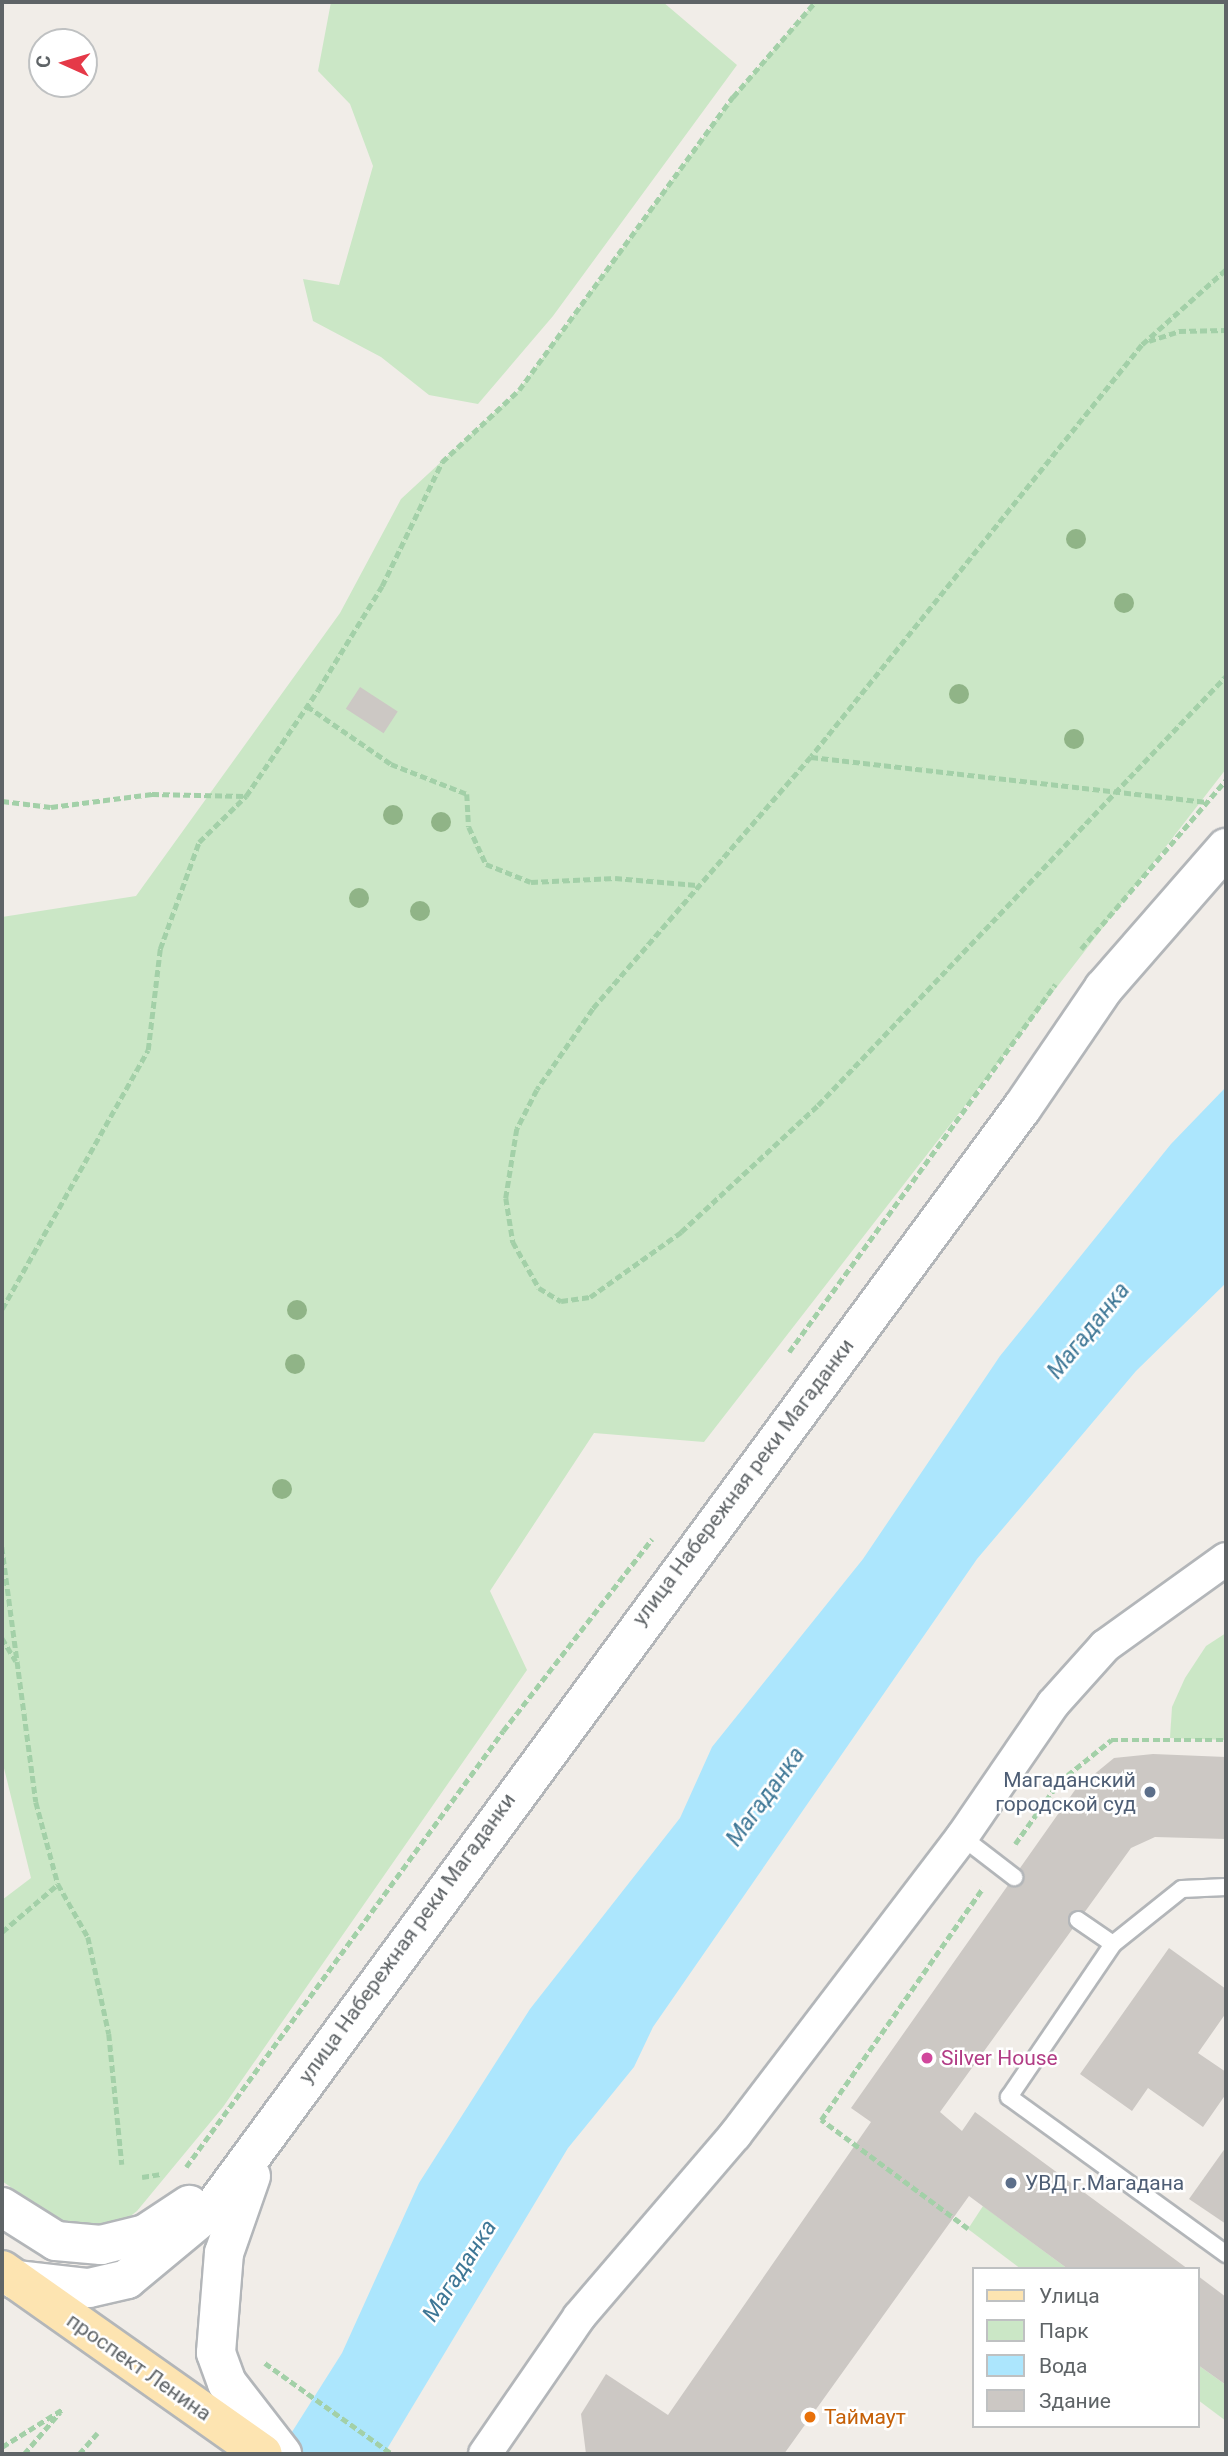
<!DOCTYPE html>
<html>
<head>
<meta charset="utf-8">
<style>
	body { margin:0 }
	#map { position:relative; width:1228px; height:2456px; overflow:hidden; background:#f1ede8; font-family:Roboto,sans-serif }
	div>[style] { position:absolute }
	.green>* { inset:0; background:#cbe7c6 }
	.water>* { inset:0; background:#ace6fd }
	.building>* { inset:0; background:#ccc8c4; transform-origin:0 0 }
	.path>* { height:4.5px; margin-top:-2.25px; transform-origin:0; background:repeating-linear-gradient(90deg,#a3d0a8 0 7px,transparent 0 10.5px) }
	.roads { filter:drop-shadow(2px 0 #b3b6b9) drop-shadow(-2px 0 #b3b6b9) drop-shadow(0 2px #b3b6b9) drop-shadow(0 -2px #b3b6b9) }
	.service>* { height:16px; margin:-8px; padding:0 8px; transform-origin:8px; border-radius:8px; background:#fff }
	.minor>* { height:32px; margin:-16px; padding:0 16px; transform-origin:16px; border-radius:16px; background:#fff }
	.tertiary>* { height:38px; margin:-19px; padding:0 19px; transform-origin:19px; border-radius:19px; background:#fff }
	.primary>* { height:38px; margin:-19px; padding:0 19px; transform-origin:19px; border-radius:19px; background:#fde4b1 }
	.trees>* { width:20px; height:20px; margin:-10px; border-radius:50%; background:#90b487 }
	.dots>* { width:19px; height:19px; translate:-50% -50%; box-sizing:border-box; border:4px solid #fff; border-radius:50% }
	span { translate:-50% -50%; white-space:nowrap; text-align:center; line-height:1.15; -webkit-text-stroke:5px #fff; paint-order:stroke }
	.street-label { font-size:21px; color:#5f6467 }
	.service-label { font-size:21px; color:#4e5e75 }
	.right { translate:-100% -50%; text-align:right }
	.left { translate:0 -50%; text-align:left }
	.hotel-label { font-size:21px; color:#b23c85 }
	.food-label { font-size:21px; color:#c56008 }
	.water-label { font-size:23px; color:#3e7796; font-style:italic }
	.frame { position:absolute; inset:0; border:4px solid #5f6467; pointer-events:none }
	.legend { position:absolute; left:972px; top:2267px; width:228px; height:161px; box-sizing:border-box; background:#fff; border:2px solid #bfc1c2; margin:0; padding:9px 12px; list-style:none; font-size:21px; color:#5f6467 }
	.legend li { display:flex; align-items:center; gap:14px; height:35px }
	.legend b { width:35px; border:2px solid #bfc1c2 }
	.north { position:absolute; left:28px; top:28px; width:70px; height:70px; box-sizing:border-box; background:#fff; border:2px solid #bfc1c2; border-radius:50%; rotate:274deg; font-size:19px; font-weight:700; line-height:28px; text-align:center; color:#5f6467 }
	.north::after { content:''; display:block; margin:auto; width:24px; height:32px; background:#e53948; clip-path:polygon(50% 0,100% 100%,50% 72%,0 100%) }
</style>
</head>
<body>
<div id="map">
	<div class="green">
		<div style="clip-path:polygon(331px 2px,663px 2px,737px 65px,553px 316px,478px 404px,429px 395px,381px 357px,313px 321px,303px 279px,339px 285px,373px 166px,350px 104px,318px 71px)"></div>
		<div style="clip-path:polygon(815px 2px,1226px 2px,1226px 769px,704px 1442px,594px 1433px,490px 1591px,527px 1670px,223px 2107px,137px 2211px,118px 2226px,71px 2230px,2px 2181px,2px 1900px,31px 1878px,2px 1760px,2px 917px,136px 896px,340px 613px,401px 499px,519px 390px,733px 97px)"></div>
		<div style="clip-path:polygon(1226px 1633px,1226px 1740px,1170px 1738px,1172px 1707px,1185px 1678px,1206px 1646px)"></div>
		<div style="clip-path:polygon(983px 2206px,1068px 2269px,1021px 2269px,968px 2229px)"></div>
		<div style="clip-path:polygon(1198px 2365px,1226px 2385px,1226px 2421px,1198px 2400px)"></div>
	</div>
	<div class="water">
		<div style="clip-path:polygon(1226px 1087px,1226px 1283px,1136px 1371px,977px 1559px,653px 2027px,634px 2067px,568px 2148px,384px 2454px,278px 2454px,342px 2353px,419px 2183px,530px 2009px,680px 1818px,712px 1747px,863px 1559px,1000px 1356px,1171px 1144px)"></div>
	</div>
	<div class="building">
		<div style="left:360px;top:687px;width:45px;height:26px;rotate:33deg"></div>
		<div style="clip-path:polygon(1153px 1754px,1226px 1757px,1226px 1839px,1155px 1837px,1131px 1848px,940px 2112px,962px 2131px,975px 2112px,1188px 2269px,1068px 2269px,969px 2196px,784px 2454px,586px 2454px,581px 2414px,606px 2374px,668px 2415px,871px 2122px,851px 2108px,1075px 1790px,1114px 1758px)"></div>
		<div style="clip-path:polygon(1169px 1948px,1226px 1989px,1226px 2013px,1198px 2053px,1226px 2072px,1226px 2094px,1203px 2127px,1148px 2088px,1132px 2111px,1080px 2074px)"></div>
		<div style="clip-path:polygon(1226px 2147px,1226px 2224px,1189px 2199px)"></div>
		<div style="clip-path:polygon(1198px 2276px,1226px 2297px,1226px 2385px,1198px 2365px)"></div>
	</div>
	<div class="path">
		<div style="left:1226px;top:270px;width:113px;rotate:138.2deg"></div>
		<div style="left:1142px;top:345px;width:528px;rotate:128.78deg"></div>
		<div style="left:811px;top:757px;width:333px;rotate:130.9deg"></div>
		<div style="left:593px;top:1009px;width:98px;rotate:124.7deg"></div>
		<div style="left:537px;top:1090px;width:44px;rotate:117.1deg"></div>
		<div style="left:517px;top:1129px;width:70px;rotate:99.1deg"></div>
		<div style="left:506px;top:1198px;width:45px;rotate:81deg"></div>
		<div style="left:513px;top:1242px;width:53px;rotate:60.5deg"></div>
		<div style="left:539px;top:1288px;width:26px;rotate:31deg"></div>
		<div style="left:561px;top:1301px;width:29px;rotate:-8deg"></div>
		<div style="left:590px;top:1297px;width:112px;rotate:-35.5deg"></div>
		<div style="left:681px;top:1232px;width:187px;rotate:-42.8deg"></div>
		<div style="left:818px;top:1105px;width:592px;rotate:-46.44deg"></div>
		<div style="left:1149px;top:341px;width:32px;rotate:-18deg"></div>
		<div style="left:1179px;top:331px;width:47px;rotate:-1.2deg"></div>
		<div style="left:307px;top:706px;width:102px;rotate:34.6deg"></div>
		<div style="left:391px;top:764px;width:82px;rotate:21.5deg"></div>
		<div style="left:467px;top:794px;width:33px;rotate:87deg"></div>
		<div style="left:469px;top:827px;width:41px;rotate:65.3deg"></div>
		<div style="left:486px;top:864px;width:48px;rotate:21.8deg"></div>
		<div style="left:531px;top:882px;width:84px;rotate:-2.7deg"></div>
		<div style="left:615px;top:878px;width:82px;rotate:4.9deg"></div>
		<div style="left:811px;top:757px;width:396px;rotate:6.5deg"></div>
		<div style="left:2px;top:801px;width:49px;rotate:7deg"></div>
		<div style="left:51px;top:807px;width:102px;rotate:-7.3deg"></div>
		<div style="left:152px;top:794px;width:93px;rotate:1.2deg"></div>
		<div style="left:1081px;top:949px;width:223px;rotate:-49.4deg"></div>
		<div style="left:2px;top:1309px;width:297px;rotate:-60.6deg"></div>
		<div style="left:148px;top:1050px;width:102px;rotate:-83.2deg"></div>
		<div style="left:160px;top:949px;width:114px;rotate:-70deg"></div>
		<div style="left:199px;top:842px;width:66px;rotate:-44.4deg"></div>
		<div style="left:246px;top:796px;width:128px;rotate:-55.8deg"></div>
		<div style="left:318px;top:690px;width:122px;rotate:-58.4deg"></div>
		<div style="left:382px;top:586px;width:138px;rotate:-64.2deg"></div>
		<div style="left:442px;top:462px;width:105px;rotate:-43.1deg"></div>
		<div style="left:519px;top:390px;width:363px;rotate:-53.9deg"></div>
		<div style="left:733px;top:97px;width:125px;rotate:-49.2deg"></div>
		<div style="left:789px;top:1352px;width:454px;rotate:-54.1deg"></div>
		<div style="left:2px;top:1547px;width:257px;rotate:82.4deg"></div>
		<div style="left:36px;top:1802px;width:85px;rotate:75deg"></div>
		<div style="left:58px;top:1884px;width:61px;rotate:60.5deg"></div>
		<div style="left:88px;top:1937px;width:99px;rotate:77.8deg"></div>
		<div style="left:109px;top:2034px;width:131px;rotate:84.3deg"></div>
		<div style="left:2px;top:1638px;width:27px;rotate:59deg"></div>
		<div style="left:1015px;top:1844px;width:76px;rotate:-54.6deg"></div>
		<div style="left:1059px;top:1782px;width:67px;rotate:-38.9deg"></div>
		<div style="left:1111px;top:1740px;width:115px"></div>
		<div style="left:2px;top:1932px;width:74px;rotate:-40.6deg"></div>
		<div style="left:186px;top:2167px;width:539px;rotate:-53.98deg"></div>
		<div style="left:503px;top:1731px;width:243px;rotate:-52.2deg"></div>
		<div style="left:142px;top:2177px;width:20px;rotate:-9deg"></div>
		<div style="left:968px;top:2229px;width:183px;rotate:-143.4deg"></div>
		<div style="left:821px;top:2120px;width:283px;rotate:-55.1deg"></div>
		<div style="left:265px;top:2363px;width:156px;rotate:35.6deg"></div>
		<div style="left:2px;top:2447px;width:72px;rotate:-31.9deg"></div>
		<div style="left:24px;top:2454px;width:55px;rotate:-49.4deg"></div>
		<div style="left:79px;top:2454px;width:28px;rotate:-49deg"></div>
	</div>
	<div class="roads">
		<div class="service">
			<div style="left:962px;top:1837px;width:66px;rotate:37.6deg"></div>
			<div style="left:1078px;top:1920px;width:42px;rotate:34.4deg"></div>
			<div style="left:1113px;top:1944px;width:88px;rotate:-38.6deg"></div>
			<div style="left:1182px;top:1889px;width:44px;rotate:-2.6deg"></div>
			<div style="left:1113px;top:1944px;width:185px;rotate:124.2deg"></div>
			<div style="left:1009px;top:2097px;width:268px;rotate:35.9deg"></div>
		</div>
		<div class="minor">
			<div style="left:485px;top:2454px;width:166px;rotate:-55.5deg"></div>
			<div style="left:579px;top:2317px;width:240px;rotate:-49.4deg"></div>
			<div style="left:735px;top:2135px;width:375px;rotate:-52.7deg"></div>
			<div style="left:962px;top:1837px;width:161px;rotate:-55.6deg"></div>
			<div style="left:1053px;top:1704px;width:78px;rotate:-48.1deg"></div>
			<div style="left:1105px;top:1646px;width:149px;rotate:-35.7deg"></div>
		</div>
		<div class="tertiary">
			<div style="left:251px;top:2176px;width:82px;rotate:109.3deg"></div>
			<div style="left:224px;top:2253px;width:100px;rotate:94.6deg"></div>
			<div style="left:216px;top:2353px;width:32px;rotate:70deg"></div>
			<div style="left:227px;top:2383px;width:90px;rotate:52.2deg"></div>
			<div style="left:2px;top:2207px;width:64px;rotate:32.2deg"></div>
			<div style="left:56px;top:2241px;width:45px;rotate:5.1deg"></div>
			<div style="left:101px;top:2245px;width:45px;rotate:-14deg"></div>
			<div style="left:145px;top:2234px;width:53px;rotate:-33.4deg"></div>
			<div style="left:16px;top:2280px;width:73px;rotate:6.3deg"></div>
			<div style="left:89px;top:2288px;width:39px;rotate:-13deg"></div>
			<div style="left:127px;top:2279px;width:113px;rotate:-39.6deg"></div>
			<div style="left:214px;top:2207px;width:1364px;rotate:-53.68deg"></div>
			<div style="left:1022px;top:1108px;width:145px;rotate:-55.7deg"></div>
			<div style="left:1104px;top:988px;width:186px;rotate:-48.9deg"></div>
		</div>
		<div class="primary">
			<div style="left:2px;top:2270px;width:319px;rotate:35.2deg"></div>
		</div>
	</div>
	<div class="trees">
		<div style="left:1076px;top:539px"></div>
		<div style="left:1124px;top:603px"></div>
		<div style="left:959px;top:694px"></div>
		<div style="left:1074px;top:739px"></div>
		<div style="left:393px;top:815px"></div>
		<div style="left:441px;top:822px"></div>
		<div style="left:359px;top:898px"></div>
		<div style="left:420px;top:911px"></div>
		<div style="left:297px;top:1310px"></div>
		<div style="left:295px;top:1364px"></div>
		<div style="left:282px;top:1489px"></div>
	</div>
	<div class="dots">
		<div style="left:1150px;top:1792px;background:#5c6f8a"></div>
		<div style="left:927px;top:2058px;background:#d1479c"></div>
		<div style="left:1011px;top:2183px;background:#5c6f8a"></div>
		<div style="left:810px;top:2417px;background:#e8710a"></div>
	</div>
	<div class="street-label">
		<span style="left:743px;top:1482px;rotate:-53deg">улица Набережная реки Магаданки</span>
		<span style="left:407px;top:1938px;rotate:-54deg">улица Набережная реки Магаданки</span>
		<span style="left:139px;top:2367px;rotate:35deg">проспект Ленина</span>
	</div>
	<div class="service-label">
		<span class="right" style="left:1136px;top:1792px">Магаданский<br>городской суд</span>
		<span class="left" style="left:1025px;top:2183px">УВД г.Магадана</span>
	</div>
	<div class="hotel-label">
		<span class="left" style="left:941px;top:2058px">Silver House</span>
	</div>
	<div class="food-label">
		<span class="left" style="left:824px;top:2417px">Таймаут</span>
	</div>
	<div class="water-label">
		<span style="left:1089px;top:1331px;rotate:-51deg">Магаданка</span>
		<span style="left:766px;top:1797px;rotate:-54deg">Магаданка</span>
		<span style="left:460px;top:2271px;rotate:-57deg">Магаданка</span>
	</div>
	<div class="frame"></div>
	<ul class="legend">
	<li><b style="height:9px;background:#fde4b1"></b>Улица</li>
	<li><b style="height:19px;background:#cbe7c6"></b>Парк</li>
	<li><b style="height:19px;background:#ace6fd"></b>Вода</li>
	<li><b style="height:19px;background:#ccc8c4"></b>Здание</li>
	</ul>
	<div class="north">С</div>
</div>
</body>
</html>
